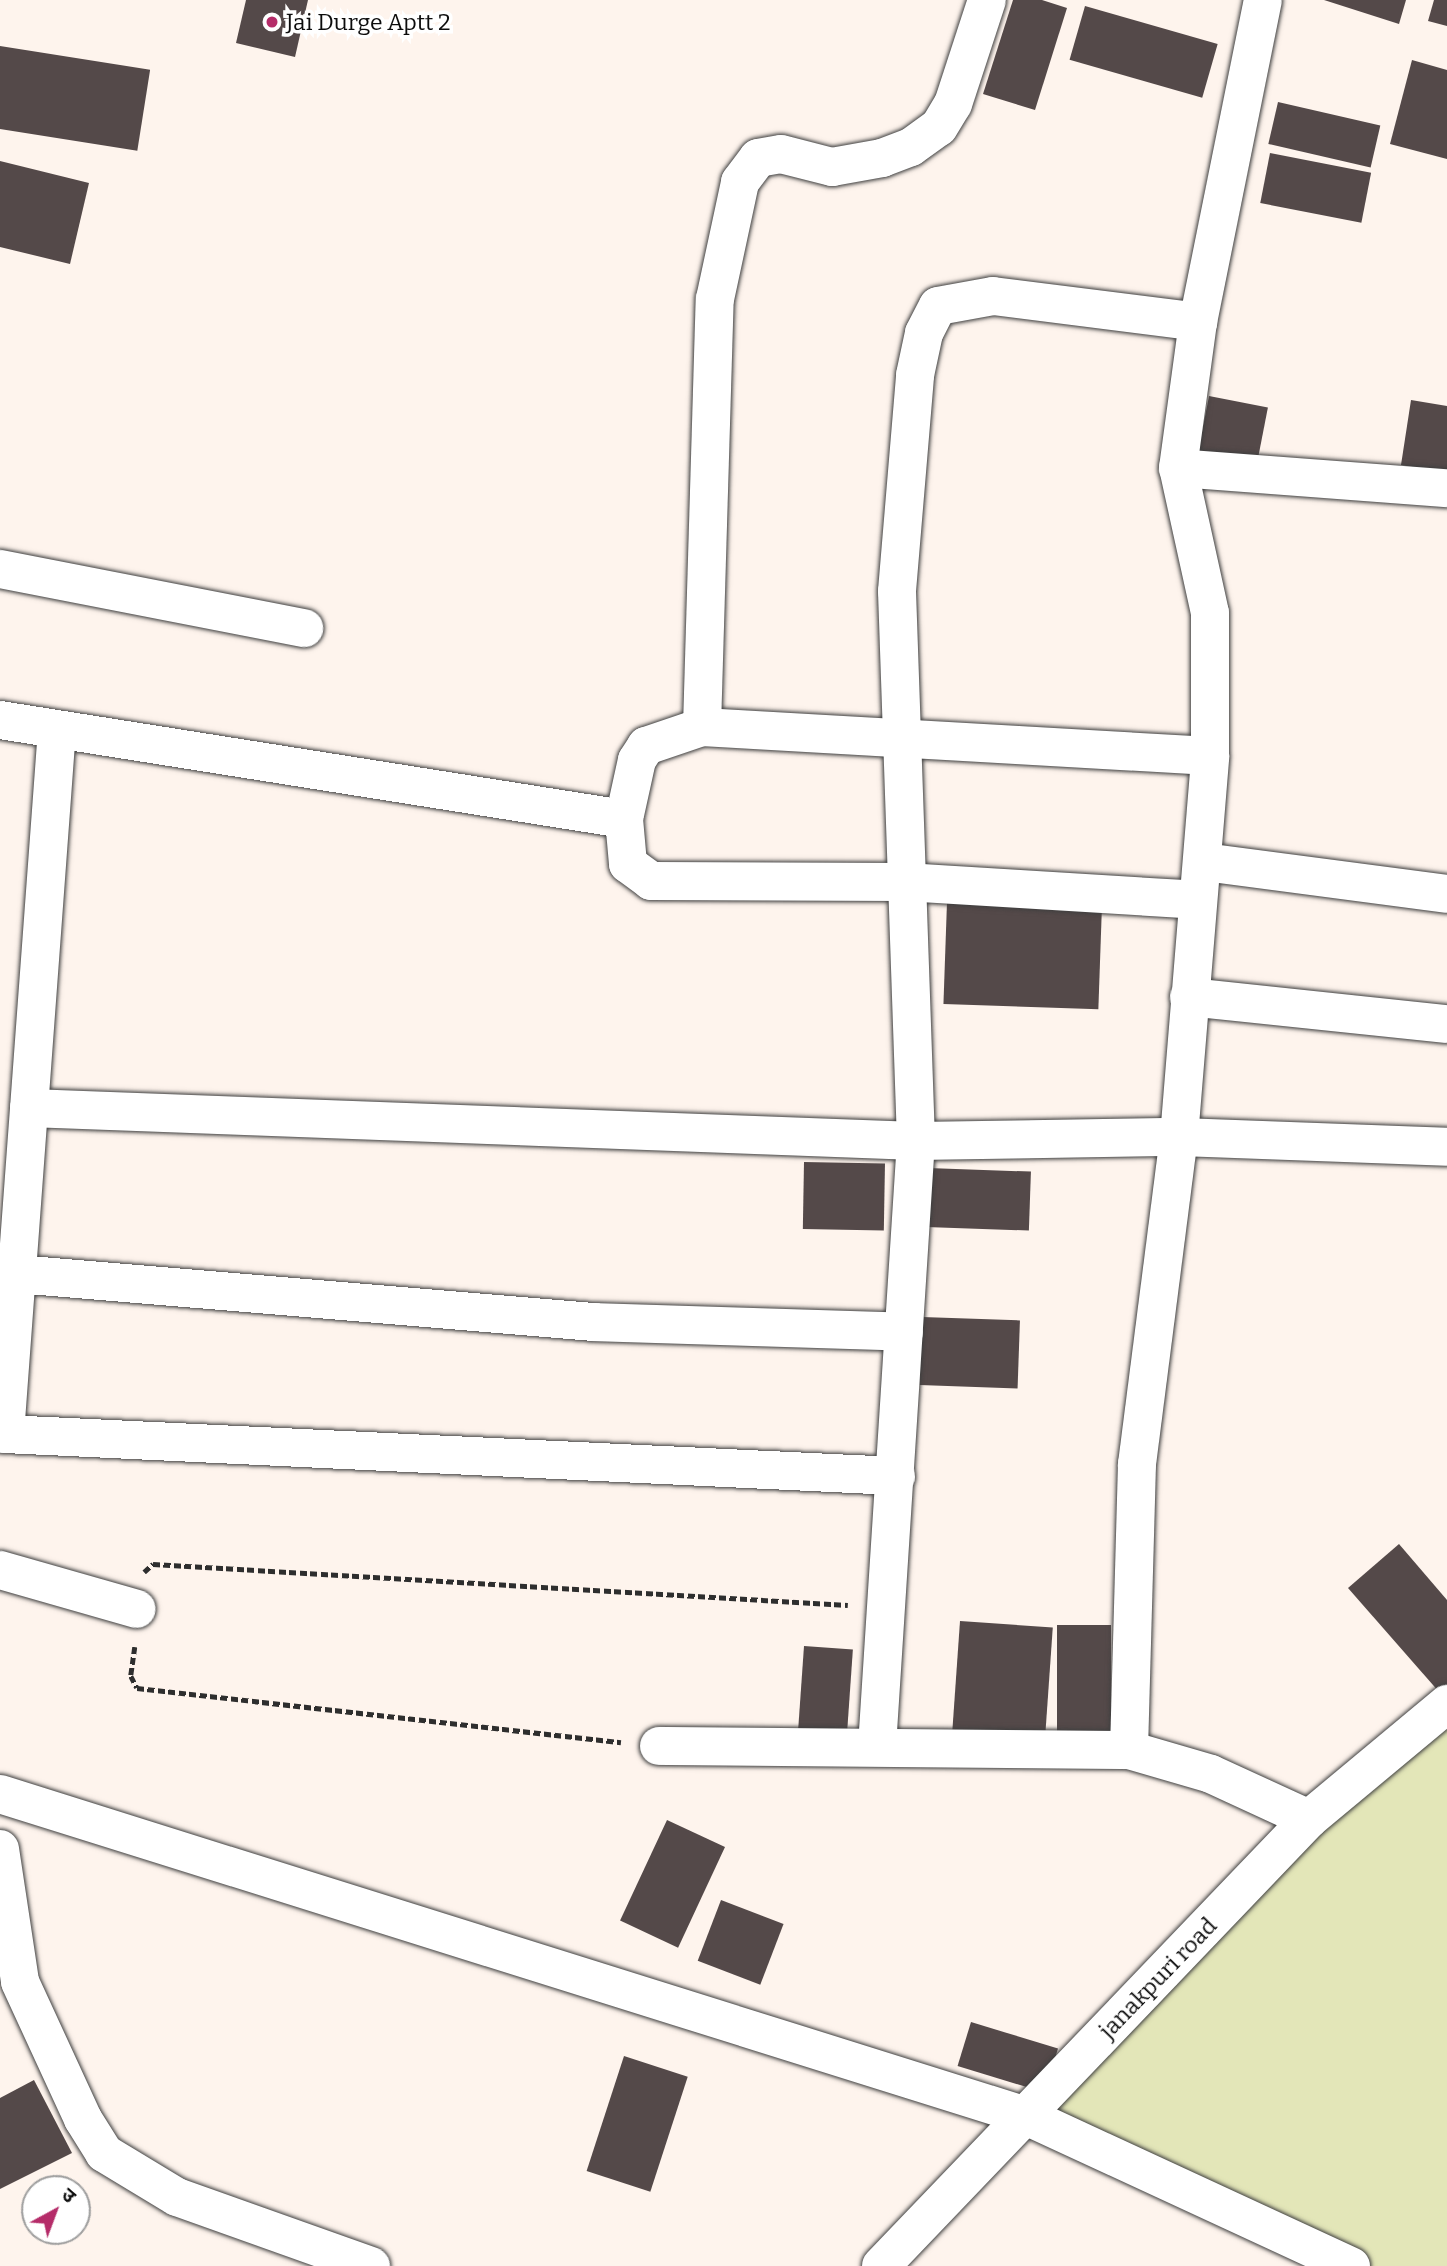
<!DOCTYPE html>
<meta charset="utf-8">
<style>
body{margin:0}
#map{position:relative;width:1447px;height:2266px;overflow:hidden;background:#fef4ed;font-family:Bitter,"Noto Sans Devanagari",serif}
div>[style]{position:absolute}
.green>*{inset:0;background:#e3e6b8}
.building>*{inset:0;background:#544949;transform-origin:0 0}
.path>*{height:4.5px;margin-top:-2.25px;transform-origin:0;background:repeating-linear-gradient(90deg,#2e2e2e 0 7px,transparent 0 10.5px)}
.roads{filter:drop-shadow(0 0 2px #3f3f3f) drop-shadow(0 0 2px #3f3f3f)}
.minor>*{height:38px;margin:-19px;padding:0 19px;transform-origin:19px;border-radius:19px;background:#fff}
.dots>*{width:19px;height:19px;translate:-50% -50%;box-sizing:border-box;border:4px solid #fff;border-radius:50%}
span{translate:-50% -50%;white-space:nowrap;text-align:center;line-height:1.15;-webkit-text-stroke:7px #fff;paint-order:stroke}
.poi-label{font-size:23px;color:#0c0c0c}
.left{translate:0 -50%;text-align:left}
.street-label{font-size:23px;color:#0c0c0c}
.north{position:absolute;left:21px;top:2175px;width:70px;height:70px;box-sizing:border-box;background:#fff;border:2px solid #9e9e9e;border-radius:50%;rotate:41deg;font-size:19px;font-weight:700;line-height:28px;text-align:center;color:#0c0c0c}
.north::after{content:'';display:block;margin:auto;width:24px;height:32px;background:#b52c69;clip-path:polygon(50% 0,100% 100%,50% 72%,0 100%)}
</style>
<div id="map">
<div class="green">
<i style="clip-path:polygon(1447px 1704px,1447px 2266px,1351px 2266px,1027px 2116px)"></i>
</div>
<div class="building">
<i style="clip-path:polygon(246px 0,308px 0,295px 57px,236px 43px)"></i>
<i style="clip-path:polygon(1013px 0,1042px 0,1067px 8px,1035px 110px,983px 94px)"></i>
<i style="clip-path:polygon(1324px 0,1406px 0,1399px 24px)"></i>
<i style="clip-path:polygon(1434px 0,1447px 0,1447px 26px,1428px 21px)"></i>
<i style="left:1085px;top:6px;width:138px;height:56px;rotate:16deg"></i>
<i style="left:0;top:46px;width:152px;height:82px;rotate:9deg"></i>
<i style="clip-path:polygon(1412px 60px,1447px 70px,1447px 159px,1390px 144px)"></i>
<i style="left:1278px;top:102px;width:105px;height:43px;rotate:13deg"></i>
<i style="left:1270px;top:153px;width:103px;height:51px;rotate:11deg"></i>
<i style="clip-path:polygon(0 161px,89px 183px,70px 264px,0 247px)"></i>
<i style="left:1209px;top:396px;width:60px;height:63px;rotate:11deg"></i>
<i style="clip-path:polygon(1411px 400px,1447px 406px,1447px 473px,1401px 465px)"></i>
<i style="left:947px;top:902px;width:155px;height:102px;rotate:2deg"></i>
<i style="left:804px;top:1162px;width:81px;height:67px;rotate:1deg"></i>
<i style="left:928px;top:1168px;width:103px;height:59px;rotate:2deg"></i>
<i style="left:922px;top:1317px;width:98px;height:68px;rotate:2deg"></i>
<i style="clip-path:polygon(1399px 1544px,1447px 1600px,1447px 1701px,1348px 1588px)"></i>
<i style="left:960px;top:1621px;width:93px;height:114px;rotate:4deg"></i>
<i style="left:1057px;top:1625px;width:54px;height:112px"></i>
<i style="left:804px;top:1646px;width:49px;height:88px;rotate:4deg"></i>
<i style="left:667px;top:1820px;width:64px;height:111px;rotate:25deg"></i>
<i style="left:721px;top:1900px;width:67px;height:65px;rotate:21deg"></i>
<i style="left:971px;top:2022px;width:91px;height:46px;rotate:17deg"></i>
<i style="left:624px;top:2056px;width:67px;height:121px;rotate:18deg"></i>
<i style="clip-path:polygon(34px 2080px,72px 2153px,0 2189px,0 2098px)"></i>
</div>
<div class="path">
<i style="left:144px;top:1572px;width:12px;rotate:-42deg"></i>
<i style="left:153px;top:1564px;width:696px;rotate:3.38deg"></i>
<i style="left:135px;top:1647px;width:29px;rotate:98deg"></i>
<i style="left:131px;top:1676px;width:13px;rotate:63deg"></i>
<i style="left:137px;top:1688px;width:487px;rotate:6.4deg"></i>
</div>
<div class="roads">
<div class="minor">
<i style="left:1178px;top:468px;width:270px;rotate:4.3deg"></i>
<i style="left:0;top:569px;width:310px;rotate:11deg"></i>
<i style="left:0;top:720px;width:632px;rotate:9.02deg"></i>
<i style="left:624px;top:819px;width:45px;rotate:84.9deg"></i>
<i style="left:628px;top:864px;width:29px;rotate:36deg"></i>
<i style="left:651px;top:881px;width:254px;rotate:0.2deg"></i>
<i style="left:905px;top:882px;width:292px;rotate:3.5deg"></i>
<i style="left:702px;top:727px;width:428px;rotate:-88.3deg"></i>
<i style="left:715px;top:299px;width:120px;rotate:-77.9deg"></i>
<i style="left:740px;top:182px;width:30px;rotate:-53deg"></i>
<i style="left:758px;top:158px;width:23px;rotate:-10deg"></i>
<i style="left:781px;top:154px;width:53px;rotate:14.3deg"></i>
<i style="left:832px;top:167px;width:51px;rotate:-10.2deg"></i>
<i style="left:882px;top:158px;width:31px;rotate:-21deg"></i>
<i style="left:911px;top:147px;width:34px;rotate:-36deg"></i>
<i style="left:939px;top:127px;width:27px;rotate:-59deg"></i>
<i style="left:953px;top:104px;width:109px;rotate:-71.9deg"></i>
<i style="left:624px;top:819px;width:60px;rotate:-77.6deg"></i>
<i style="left:637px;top:760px;width:17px;rotate:-57deg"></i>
<i style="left:646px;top:746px;width:59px;rotate:-18.7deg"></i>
<i style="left:702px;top:727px;width:509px;rotate:3.27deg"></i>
<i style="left:1204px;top:862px;width:245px;rotate:7.5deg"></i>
<i style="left:1189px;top:997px;width:259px;rotate:6deg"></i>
<i style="left:29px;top:1108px;width:888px;rotate:2.13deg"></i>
<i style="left:916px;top:1141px;width:263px;rotate:-0.9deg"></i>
<i style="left:1179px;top:1137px;width:268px;rotate:2.1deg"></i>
<i style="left:17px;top:1274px;width:579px;rotate:4.76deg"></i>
<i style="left:594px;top:1322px;width:310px;rotate:1.8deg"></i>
<i style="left:0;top:1432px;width:5px;rotate:22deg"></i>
<i style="left:5px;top:1434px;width:706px;rotate:-85.78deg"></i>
<i style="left:5px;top:1434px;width:892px;rotate:2.7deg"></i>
<i style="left:0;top:1570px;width:142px;rotate:15.9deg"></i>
<i style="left:659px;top:1746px;width:470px;rotate:0.5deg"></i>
<i style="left:1129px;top:1750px;width:85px;rotate:16.3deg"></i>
<i style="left:1211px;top:1774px;width:108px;rotate:24.7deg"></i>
<i style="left:877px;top:1747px;width:607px;rotate:-86.32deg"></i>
<i style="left:916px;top:1141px;width:550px;rotate:-91.98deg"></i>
<i style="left:897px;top:591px;width:217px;rotate:-85.2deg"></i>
<i style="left:915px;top:375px;width:43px;rotate:-77.9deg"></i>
<i style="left:924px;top:333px;width:30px;rotate:-63deg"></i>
<i style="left:938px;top:306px;width:56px;rotate:-10.3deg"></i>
<i style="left:993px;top:296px;width:207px;rotate:7.2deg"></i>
<i style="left:1129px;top:1750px;width:286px;rotate:-88.4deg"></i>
<i style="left:1137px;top:1464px;width:330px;rotate:-82.7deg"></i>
<i style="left:1179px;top:1137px;width:382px;rotate:-85.3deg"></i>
<i style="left:1210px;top:756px;width:143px;rotate:-90deg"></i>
<i style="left:1210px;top:613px;width:148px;rotate:-102.4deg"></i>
<i style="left:1178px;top:468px;width:147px;rotate:-82.2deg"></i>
<i style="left:1198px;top:322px;width:328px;rotate:-78.6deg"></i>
<i style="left:0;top:1794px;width:1075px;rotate:17.42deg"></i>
<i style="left:1026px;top:2116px;width:358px;rotate:24.8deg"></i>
<i style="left:0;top:1849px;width:134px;rotate:81.4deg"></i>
<i style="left:20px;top:1982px;width:151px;rotate:65.3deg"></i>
<i style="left:83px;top:2119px;width:40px;rotate:58deg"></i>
<i style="left:104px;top:2153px;width:85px;rotate:31.1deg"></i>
<i style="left:177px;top:2197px;width:206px;rotate:19.6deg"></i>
<i style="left:881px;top:2266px;width:619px;rotate:-46.24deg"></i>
<i style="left:1309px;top:1819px;width:180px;rotate:-39.8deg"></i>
</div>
</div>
<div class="dots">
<i style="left:272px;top:22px;background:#b52c69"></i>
</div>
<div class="poi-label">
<span class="left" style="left:286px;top:22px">Jai Durge Aptt 2</span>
</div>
<div class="street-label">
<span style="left:1158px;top:1978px;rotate:-46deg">janakpuri road</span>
</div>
<div class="north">उ</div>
</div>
